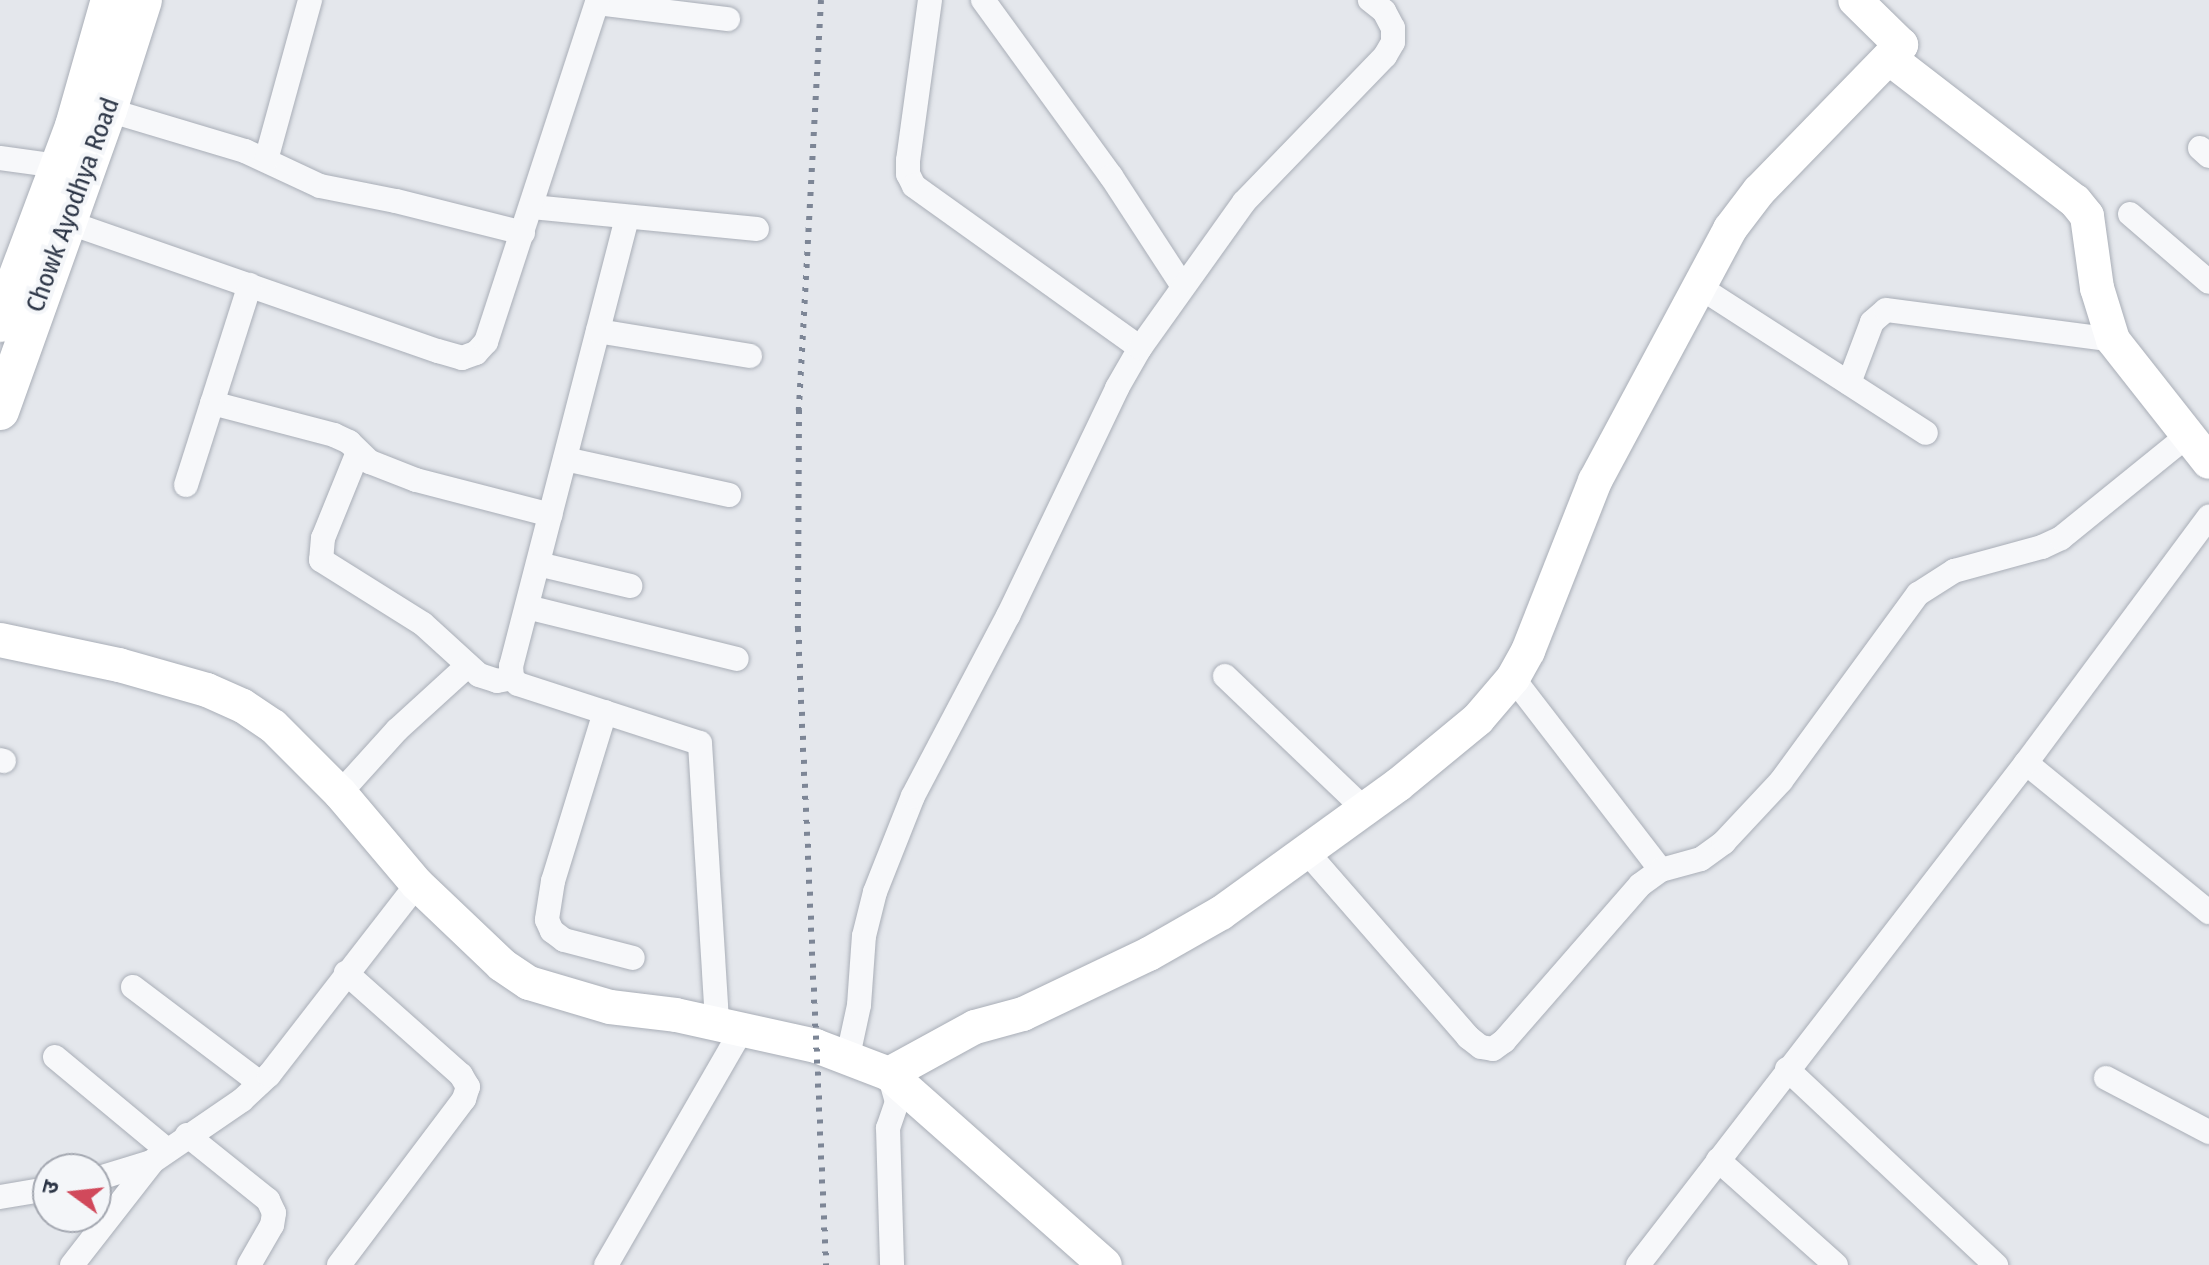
<!DOCTYPE html>
<meta charset="utf-8">
<style>
body{margin:0}
#map{position:relative;width:2209px;height:1265px;overflow:hidden;background:#e4e7ec;font-family:"Fira Sans Condensed","Noto Sans Devanagari",sans-serif}
div>[style]{position:absolute}
.roads{filter:drop-shadow(0 0 2px #a9aeb7) drop-shadow(0 0 2px #a9aeb7)}
.street>*{height:24px;margin:-12px;padding:0 12px;transform-origin:12px;border-radius:12px;background:#f7f8fa}
.secondary>*{height:34px;margin:-17px;padding:0 17px;transform-origin:17px;border-radius:17px;background:#fff}
.primary>*{height:38px;margin:-19px;padding:0 19px;transform-origin:19px;border-radius:19px;background:#fff}
.rail>*{height:6px;margin-top:-3px;transform-origin:0;background:repeating-linear-gradient(90deg,#7d8696 0 4px,transparent 0 12px)}
span{translate:-50% -50%;white-space:nowrap;text-align:center;line-height:1.15;-webkit-text-stroke:8px #f4f6f9;paint-order:stroke}
.street-label{font-size:26px;color:#2b3445}
.north{position:absolute;left:32px;top:1153px;width:80px;height:80px;box-sizing:border-box;background:#f4f6f9;border:2px solid #a4a8b1;border-radius:50%;rotate:285deg;font-size:22px;font-weight:700;line-height:32px;text-align:center;color:#2b3445}
.north::after{content:'';display:block;margin:auto;width:28px;height:36px;background:#d1495b;clip-path:polygon(50% 0,100% 100%,50% 72%,0 100%)}
</style>
<div id="map">
<div class="roads">
<div class="street">
<i style="left:930px;top:0;width:162px;rotate:97.8deg"></i>
<i style="left:908px;top:160px;width:14px;rotate:90deg"></i>
<i style="left:908px;top:174px;width:13px;rotate:63deg"></i>
<i style="left:914px;top:186px;width:278px;rotate:35.6deg"></i>
<i style="left:983px;top:0;width:218px;rotate:54deg"></i>
<i style="left:1111px;top:176px;width:130px;rotate:56.9deg"></i>
<i style="left:597px;top:3px;width:132px;rotate:7deg"></i>
<i style="left:108px;top:110px;width:143px;rotate:16.7deg"></i>
<i style="left:245px;top:151px;width:83px;rotate:25deg"></i>
<i style="left:320px;top:186px;width:77px;rotate:11.2deg"></i>
<i style="left:396px;top:201px;width:131px;rotate:14.1deg"></i>
<i style="left:2200px;top:148px;width:12px;rotate:42deg"></i>
<i style="left:0;top:158px;width:74px;rotate:7.8deg"></i>
<i style="left:266px;top:160px;width:166px;rotate:-74.6deg"></i>
<i style="left:532px;top:207px;width:226px;rotate:5.6deg"></i>
<i style="left:2130px;top:214px;width:104px;rotate:40.7deg"></i>
<i style="left:627px;top:218px;width:463px;rotate:104.5deg"></i>
<i style="left:511px;top:666px;width:12px;rotate:85deg"></i>
<i style="left:512px;top:678px;width:8px;rotate:45deg"></i>
<i style="left:518px;top:684px;width:191px;rotate:18deg"></i>
<i style="left:700px;top:743px;width:281px;rotate:86.5deg"></i>
<i style="left:67px;top:222px;width:393px;rotate:19.2deg"></i>
<i style="left:438px;top:351px;width:25px;rotate:16deg"></i>
<i style="left:462px;top:358px;width:15px;rotate:-20deg"></i>
<i style="left:476px;top:353px;width:15px;rotate:-48deg"></i>
<i style="left:486px;top:342px;width:360px;rotate:-71.9deg"></i>
<i style="left:1698px;top:286px;width:271px;rotate:32.8deg"></i>
<i style="left:598px;top:331px;width:154px;rotate:9.3deg"></i>
<i style="left:1849px;top:383px;width:65px;rotate:-69.3deg"></i>
<i style="left:1872px;top:322px;width:18px;rotate:-41deg"></i>
<i style="left:1886px;top:310px;width:229px;rotate:7.5deg"></i>
<i style="left:212px;top:403px;width:126px;rotate:14.7deg"></i>
<i style="left:334px;top:435px;width:17px;rotate:25deg"></i>
<i style="left:349px;top:442px;width:29px;rotate:44deg"></i>
<i style="left:370px;top:462px;width:49px;rotate:21.4deg"></i>
<i style="left:416px;top:480px;width:139px;rotate:14.5deg"></i>
<i style="left:358px;top:452px;width:93px;rotate:112.1deg"></i>
<i style="left:323px;top:538px;width:22px;rotate:95deg"></i>
<i style="left:321px;top:560px;width:120px;rotate:32.1deg"></i>
<i style="left:423px;top:624px;width:76px;rotate:42.3deg"></i>
<i style="left:479px;top:675px;width:19px;rotate:18deg"></i>
<i style="left:497px;top:681px;width:15px;rotate:-11deg"></i>
<i style="left:565px;top:459px;width:168px;rotate:12.4deg"></i>
<i style="left:186px;top:485px;width:210px;rotate:-72.3deg"></i>
<i style="left:538px;top:564px;width:95px;rotate:13.4deg"></i>
<i style="left:527px;top:607px;width:216px;rotate:13.9deg"></i>
<i style="left:1225px;top:676px;width:192px;rotate:43.7deg"></i>
<i style="left:1513px;top:678px;width:242px;rotate:52.4deg"></i>
<i style="left:605px;top:712px;width:177px;rotate:107.1deg"></i>
<i style="left:553px;top:881px;width:39px;rotate:99deg"></i>
<i style="left:547px;top:920px;width:12px;rotate:66deg"></i>
<i style="left:552px;top:931px;width:15px;rotate:37deg"></i>
<i style="left:564px;top:940px;width:71px;rotate:14.6deg"></i>
<i style="left:0;top:760px;width:4px;rotate:14deg"></i>
<i style="left:2026px;top:763px;width:236px;rotate:39.2deg"></i>
<i style="left:340px;top:793px;width:85px;rotate:-47.9deg"></i>
<i style="left:397px;top:730px;width:93px;rotate:-42.4deg"></i>
<i style="left:1306px;top:851px;width:247px;rotate:48.9deg"></i>
<i style="left:1468px;top:1037px;width:16px;rotate:38deg"></i>
<i style="left:1481px;top:1047px;width:12px;rotate:9deg"></i>
<i style="left:1493px;top:1049px;width:14px;rotate:-36deg"></i>
<i style="left:1504px;top:1041px;width:207px;rotate:-48.9deg"></i>
<i style="left:1640px;top:885px;width:26px;rotate:-36deg"></i>
<i style="left:1661px;top:870px;width:41px;rotate:-15.4deg"></i>
<i style="left:1701px;top:859px;width:29px;rotate:-36deg"></i>
<i style="left:1724px;top:842px;width:83px;rotate:-46.9deg"></i>
<i style="left:1781px;top:781px;width:232px;rotate:-53.8deg"></i>
<i style="left:1918px;top:594px;width:43px;rotate:-32.6deg"></i>
<i style="left:1954px;top:571px;width:91px;rotate:-15.3deg"></i>
<i style="left:2042px;top:547px;width:21px;rotate:-25deg"></i>
<i style="left:2061px;top:538px;width:162px;rotate:-39deg"></i>
<i style="left:133px;top:987px;width:159px;rotate:37.1deg"></i>
<i style="left:848px;top:1056px;width:52px;rotate:-77.8deg"></i>
<i style="left:859px;top:1005px;width:69px;rotate:-85.9deg"></i>
<i style="left:864px;top:936px;width:45px;rotate:-76deg"></i>
<i style="left:875px;top:892px;width:103px;rotate:-68.4deg"></i>
<i style="left:913px;top:796px;width:204px;rotate:-62.2deg"></i>
<i style="left:1008px;top:616px;width:253px;rotate:-64.4deg"></i>
<i style="left:1117px;top:388px;width:46px;rotate:-60.1deg"></i>
<i style="left:1140px;top:348px;width:179px;rotate:-54.5deg"></i>
<i style="left:1244px;top:202px;width:203px;rotate:-46deg"></i>
<i style="left:1385px;top:56px;width:16px;rotate:-60deg"></i>
<i style="left:1393px;top:42px;width:14px;rotate:-90deg"></i>
<i style="left:1393px;top:28px;width:19px;rotate:-118deg"></i>
<i style="left:1384px;top:11px;width:18px;rotate:-142deg"></i>
<i style="left:55px;top:1057px;width:146px;rotate:39.7deg"></i>
<i style="left:1787px;top:1069px;width:287px;rotate:43.2deg"></i>
<i style="left:889px;top:1074px;width:29px;rotate:74deg"></i>
<i style="left:897px;top:1102px;width:28px;rotate:109deg"></i>
<i style="left:888px;top:1128px;width:137px;rotate:88.3deg"></i>
<i style="left:2106px;top:1078px;width:116px;rotate:27.7deg"></i>
<i style="left:187px;top:1135px;width:104px;rotate:38.7deg"></i>
<i style="left:268px;top:1200px;width:14px;rotate:65deg"></i>
<i style="left:274px;top:1213px;width:12px;rotate:99deg"></i>
<i style="left:272px;top:1225px;width:46px;rotate:119.9deg"></i>
<i style="left:1718px;top:1160px;width:158px;rotate:41.7deg"></i>
<i style="left:96px;top:1179px;width:58px;rotate:-17.2deg"></i>
<i style="left:0;top:1197px;width:49px;rotate:-9.5deg"></i>
<i style="left:72px;top:1265px;width:132px;rotate:-52.1deg"></i>
<i style="left:153px;top:1161px;width:108px;rotate:-34.4deg"></i>
<i style="left:242px;top:1100px;width:37px;rotate:-43deg"></i>
<i style="left:269px;top:1075px;width:242px;rotate:-52.2deg"></i>
<i style="left:339px;top:1265px;width:208px;rotate:-53deg"></i>
<i style="left:464px;top:1099px;width:13px;rotate:-72deg"></i>
<i style="left:468px;top:1087px;width:14px;rotate:-120deg"></i>
<i style="left:461px;top:1075px;width:154px;rotate:-138.4deg"></i>
<i style="left:606px;top:1265px;width:272px;rotate:-60deg"></i>
<i style="left:1638px;top:1265px;width:634px;rotate:-52.3deg"></i>
<i style="left:2026px;top:763px;width:307px;rotate:-53.4deg"></i>
</div>
<div class="secondary">
<i style="left:1889px;top:58px;width:235px;rotate:37.6deg"></i>
<i style="left:2075px;top:201px;width:19px;rotate:51deg"></i>
<i style="left:2087px;top:216px;width:73px;rotate:82.1deg"></i>
<i style="left:2097px;top:288px;width:54px;rotate:72.9deg"></i>
<i style="left:2113px;top:340px;width:155px;rotate:51.8deg"></i>
<i style="left:0;top:640px;width:122px;rotate:11.9deg"></i>
<i style="left:119px;top:665px;width:91px;rotate:15.9deg"></i>
<i style="left:207px;top:690px;width:39px;rotate:24deg"></i>
<i style="left:243px;top:706px;width:36px;rotate:34deg"></i>
<i style="left:273px;top:726px;width:95px;rotate:45deg"></i>
<i style="left:340px;top:793px;width:119px;rotate:49.8deg"></i>
<i style="left:417px;top:884px;width:117px;rotate:43.6deg"></i>
<i style="left:502px;top:965px;width:32px;rotate:34deg"></i>
<i style="left:529px;top:983px;width:84px;rotate:16.5deg"></i>
<i style="left:610px;top:1007px;width:66px;rotate:6.9deg"></i>
<i style="left:676px;top:1015px;width:143px;rotate:12.5deg"></i>
<i style="left:816px;top:1046px;width:78px;rotate:21deg"></i>
<i style="left:889px;top:1074px;width:288px;rotate:41.5deg"></i>
<i style="left:889px;top:1074px;width:98px;rotate:-28.7deg"></i>
<i style="left:975px;top:1027px;width:50px;rotate:-15.2deg"></i>
<i style="left:1023px;top:1014px;width:140px;rotate:-25.5deg"></i>
<i style="left:1149px;top:954px;width:83px;rotate:-29.7deg"></i>
<i style="left:1221px;top:913px;width:218px;rotate:-35.9deg"></i>
<i style="left:1398px;top:785px;width:104px;rotate:-39.5deg"></i>
<i style="left:1478px;top:719px;width:54px;rotate:-49.5deg"></i>
<i style="left:1513px;top:678px;width:31px;rotate:-61deg"></i>
<i style="left:1528px;top:651px;width:183px;rotate:-68.5deg"></i>
<i style="left:1595px;top:481px;width:286px;rotate:-61.8deg"></i>
<i style="left:1730px;top:229px;width:48px;rotate:-52.7deg"></i>
<i style="left:1759px;top:191px;width:204px;rotate:-45.8deg"></i>
<i style="left:1901px;top:45px;width:64px;rotate:-135.6deg"></i>
</div>
<div class="primary">
<i style="left:0;top:323px;width:210px;rotate:-69.4deg"></i>
<i style="left:74px;top:126px;width:131px;rotate:-74.1deg"></i>
<i style="left:0;top:411px;width:320px;rotate:-70.3deg"></i>
<i style="left:108px;top:110px;width:115px;rotate:-72.3deg"></i>
</div>
</div>
<div class="rail">
<i style="left:821px;top:0;width:411px;rotate:93.1deg"></i>
<i style="left:799px;top:410px;width:218px;rotate:90.3deg"></i>
<i style="left:798px;top:628px;width:638px;rotate:87.48deg"></i>
</div>
<div class="street-label">
<span style="left:73px;top:205px;rotate:-70deg">Chowk Ayodhya Road</span>
</div>
<div class="north">उ</div>
</div>
